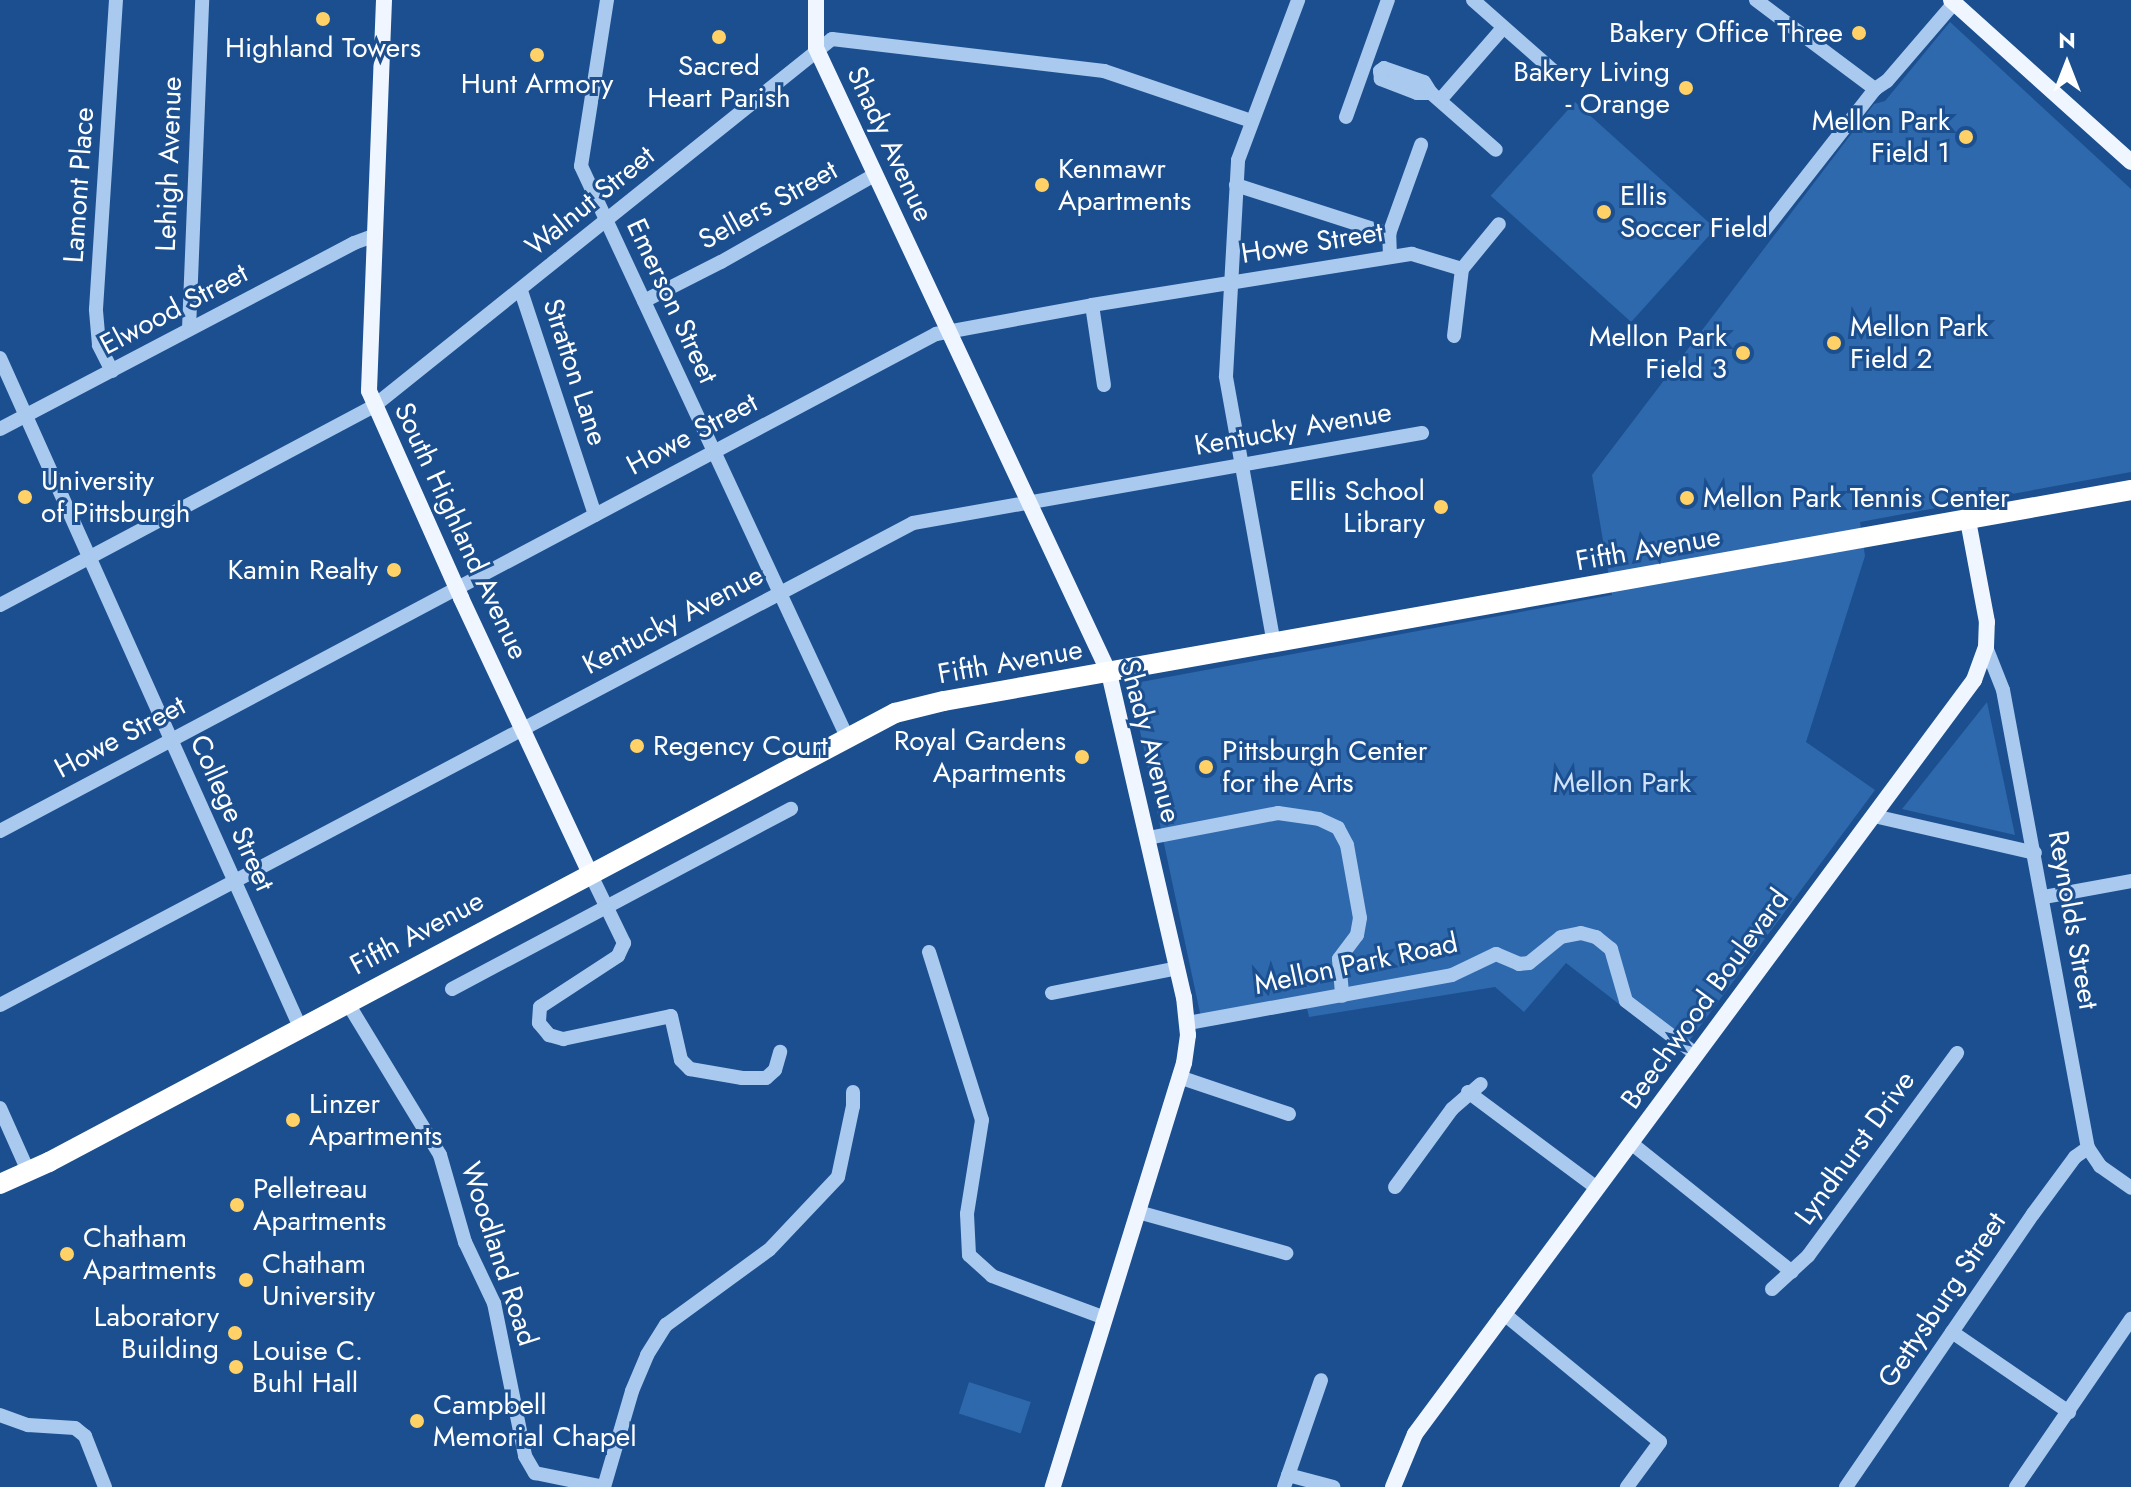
<!DOCTYPE html>
<style>
body{margin:0}
#map{position:relative;width:2131px;height:1487px;overflow:hidden;background:#1b4f8f;font-family:Jost,sans-serif}
div>[style]{position:absolute}
.green>*{inset:0;background:#2e69ad;transform-origin:0 0}
.minor>*{height:14px;margin:-7px;padding:0 7px;transform-origin:7px;border-radius:7px;background:#a9c9ee}
.major>*{height:16px;margin:-8px;padding:0 8px;transform-origin:8px;border-radius:8px;background:#f0f6ff}
.highway>*{height:20px;margin:-10px;padding:0 10px;transform-origin:10px;border-radius:10px;background:#fff}
.dots>*{width:22px;height:22px;translate:-50% -50%;box-sizing:border-box;border:4px solid #1b4f8f;border-radius:50%}
span{translate:-50% -50%;white-space:nowrap;text-align:center;line-height:1.15;-webkit-text-stroke:6px #1b4f8f;paint-order:stroke}
.poi-label{font-size:28px;color:#fff}
.right{translate:-100% -50%;text-align:right}
.left{translate:0 -50%;text-align:left}
.street-label{font-size:28px;color:#fff}
.park-label{font-size:28px;color:#cfe3fa}
.north{position:absolute;left:2027px;top:24px;width:80px;height:80px;-webkit-text-stroke:6px #1b4f8f;paint-order:stroke;rotate:0deg;font-size:22px;font-weight:700;line-height:32px;text-align:center;color:#fff}
.north::after{content:'';display:block;margin:auto;width:28px;height:36px;background:#fff;clip-path:polygon(50% 0,100% 100%,50% 72%,0 100%)}
</style>
<div id="map">
<div class="green">
<i style="clip-path:polygon(1950px 22px,2131px 189px,2131px 472px,1860px 522px,1865px 556px,1806px 742px,1875px 790px,1681px 1052px,1566px 963px,1524px 1012px,1495px 987px,1309px 1017px,1307px 1008px,1203px 1027px,1130px 684px,1612px 595px,1592px 475px,1874px 104px,1885px 101px)"></i>
<i style="left:1575px;top:102px;width:189px;height:126px;rotate:42deg"></i>
<i style="clip-path:polygon(1987px 702px,2015px 835px,1902px 809px)"></i>
<i style="left:969px;top:1382px;width:65px;height:33px;rotate:18deg"></i>
</div>
<div class="minor">
<i style="left:607px;top:0;width:168px;rotate:98.9deg"></i>
<i style="left:581px;top:166px;width:632px;rotate:65.02deg"></i>
<i style="left:1473px;top:0;width:113px;rotate:41.4deg"></i>
<i style="left:1756px;top:0;width:149px;rotate:36.8deg"></i>
<i style="left:1431px;top:93px;width:14px;rotate:180deg"></i>
<i style="left:1417px;top:93px;width:39px;rotate:-159deg"></i>
<i style="left:1381px;top:79px;width:8px;rotate:-97deg"></i>
<i style="left:1380px;top:71px;width:5px;rotate:-37deg"></i>
<i style="left:1384px;top:68px;width:42px;rotate:19.3deg"></i>
<i style="left:1424px;top:82px;width:13px;rotate:58deg"></i>
<i style="left:1431px;top:93px;width:86px;rotate:41.2deg"></i>
<i style="left:1441px;top:99px;width:94px;rotate:-48.9deg"></i>
<i style="left:1346px;top:117px;width:124px;rotate:-70.3deg"></i>
<i style="left:1236px;top:185px;width:161px;rotate:17.8deg"></i>
<i style="left:1763px;top:232px;width:182px;rotate:-51.9deg"></i>
<i style="left:1875px;top:89px;width:14px;rotate:-34deg"></i>
<i style="left:1887px;top:81px;width:103px;rotate:-49.3deg"></i>
<i style="left:1390px;top:257px;width:23px;rotate:-92deg"></i>
<i style="left:1389px;top:234px;width:95px;rotate:-70.2deg"></i>
<i style="left:521px;top:291px;width:236px;rotate:71.7deg"></i>
<i style="left:644px;top:301px;width:86px;rotate:-26.9deg"></i>
<i style="left:721px;top:262px;width:176px;rotate:-29.6deg"></i>
<i style="left:1092px;top:305px;width:81px;rotate:81.5deg"></i>
<i style="left:189px;top:329px;width:329px;rotate:-87.7deg"></i>
<i style="left:1454px;top:336px;width:67px;rotate:-83.2deg"></i>
<i style="left:1462px;top:269px;width:58px;rotate:-50.6deg"></i>
<i style="left:0;top:358px;width:733px;rotate:65.85deg"></i>
<i style="left:112px;top:371px;width:29px;rotate:-117deg"></i>
<i style="left:99px;top:345px;width:36px;rotate:-95deg"></i>
<i style="left:96px;top:309px;width:310px;rotate:-86.3deg"></i>
<i style="left:0;top:429px;width:400px;rotate:-27.7deg"></i>
<i style="left:354px;top:243px;width:20px;rotate:-20deg"></i>
<i style="left:0;top:605px;width:424px;rotate:-28deg"></i>
<i style="left:374px;top:406px;width:587px;rotate:-38.71deg"></i>
<i style="left:832px;top:39px;width:274px;rotate:6.7deg"></i>
<i style="left:1104px;top:71px;width:156px;rotate:18.7deg"></i>
<i style="left:1274px;top:644px;width:272px;rotate:-100.2deg"></i>
<i style="left:1226px;top:376px;width:216px;rotate:-86.8deg"></i>
<i style="left:1238px;top:160px;width:171px;rotate:-69.4deg"></i>
<i style="left:1986px;top:647px;width:46px;rotate:68.4deg"></i>
<i style="left:2003px;top:690px;width:466px;rotate:79.5deg"></i>
<i style="left:2088px;top:1148px;width:22px;rotate:56deg"></i>
<i style="left:2100px;top:1166px;width:38px;rotate:35deg"></i>
<i style="left:1874px;top:816px;width:165px;rotate:12.9deg"></i>
<i style="left:0;top:831px;width:1060px;rotate:-27.97deg"></i>
<i style="left:936px;top:334px;width:159px;rotate:-10.5deg"></i>
<i style="left:1092px;top:305px;width:324px;rotate:-9.1deg"></i>
<i style="left:1412px;top:254px;width:52px;rotate:16.7deg"></i>
<i style="left:1148px;top:838px;width:132px;rotate:-10.9deg"></i>
<i style="left:1278px;top:813px;width:41px;rotate:8.3deg"></i>
<i style="left:1319px;top:819px;width:21px;rotate:25deg"></i>
<i style="left:1338px;top:828px;width:19px;rotate:62deg"></i>
<i style="left:1347px;top:845px;width:74px;rotate:79.9deg"></i>
<i style="left:1360px;top:918px;width:17px;rotate:100deg"></i>
<i style="left:1357px;top:935px;width:30px;rotate:127deg"></i>
<i style="left:1339px;top:959px;width:37px;rotate:85deg"></i>
<i style="left:590px;top:873px;width:78px;rotate:64.1deg"></i>
<i style="left:624px;top:943px;width:14px;rotate:115deg"></i>
<i style="left:618px;top:956px;width:93px;rotate:146.8deg"></i>
<i style="left:540px;top:1007px;width:16px;rotate:94deg"></i>
<i style="left:539px;top:1023px;width:16px;rotate:50deg"></i>
<i style="left:549px;top:1035px;width:15px;rotate:16deg"></i>
<i style="left:563px;top:1039px;width:110px;rotate:-12deg"></i>
<i style="left:671px;top:1016px;width:45px;rotate:77.2deg"></i>
<i style="left:681px;top:1060px;width:13px;rotate:45deg"></i>
<i style="left:690px;top:1069px;width:53px;rotate:9.8deg"></i>
<i style="left:742px;top:1078px;width:24px"></i>
<i style="left:766px;top:1078px;width:12px;rotate:-42deg"></i>
<i style="left:775px;top:1070px;width:19px;rotate:-74deg"></i>
<i style="left:2044px;top:897px;width:88px;rotate:-10.4deg"></i>
<i style="left:929px;top:952px;width:176px;rotate:72.5deg"></i>
<i style="left:982px;top:1120px;width:95px;rotate:99.1deg"></i>
<i style="left:967px;top:1214px;width:41px;rotate:87.2deg"></i>
<i style="left:969px;top:1255px;width:31px;rotate:42deg"></i>
<i style="left:992px;top:1276px;width:121px;rotate:20.4deg"></i>
<i style="left:452px;top:989px;width:384px;rotate:-28deg"></i>
<i style="left:1052px;top:993px;width:128px;rotate:-11.2deg"></i>
<i style="left:347px;top:1002px;width:179px;rotate:58.7deg"></i>
<i style="left:440px;top:1155px;width:91px;rotate:74deg"></i>
<i style="left:465px;top:1242px;width:68px;rotate:64.6deg"></i>
<i style="left:494px;top:1303px;width:156px;rotate:78.5deg"></i>
<i style="left:525px;top:1456px;width:20px;rotate:60deg"></i>
<i style="left:535px;top:1473px;width:70px;rotate:11.5deg"></i>
<i style="left:0;top:1005px;width:1032px;rotate:-27.83deg"></i>
<i style="left:913px;top:523px;width:517px;rotate:-10.03deg"></i>
<i style="left:1188px;top:1023px;width:268px;rotate:-10.3deg"></i>
<i style="left:1452px;top:975px;width:49px;rotate:-25.5deg"></i>
<i style="left:1496px;top:954px;width:25px;rotate:23deg"></i>
<i style="left:1519px;top:964px;width:10px;rotate:-6deg"></i>
<i style="left:1529px;top:963px;width:41px;rotate:-39.1deg"></i>
<i style="left:1561px;top:937px;width:20px;rotate:-11deg"></i>
<i style="left:1581px;top:933px;width:16px;rotate:15deg"></i>
<i style="left:1596px;top:937px;width:19px;rotate:39deg"></i>
<i style="left:1611px;top:949px;width:54px;rotate:73.9deg"></i>
<i style="left:1626px;top:1001px;width:89px;rotate:37.3deg"></i>
<i style="left:1179px;top:1077px;width:116px;rotate:18.6deg"></i>
<i style="left:1468px;top:1092px;width:161px;rotate:36.7deg"></i>
<i style="left:0;top:1108px;width:71px;rotate:66deg"></i>
<i style="left:1631px;top:1143px;width:206px;rotate:38.7deg"></i>
<i style="left:1395px;top:1187px;width:97px;rotate:-53.8deg"></i>
<i style="left:1452px;top:1109px;width:38px;rotate:-41deg"></i>
<i style="left:1138px;top:1212px;width:154px;rotate:15.5deg"></i>
<i style="left:1772px;top:1289px;width:49px;rotate:-42.5deg"></i>
<i style="left:1808px;top:1256px;width:252px;rotate:-53.7deg"></i>
<i style="left:1503px;top:1313px;width:203px;rotate:39.4deg"></i>
<i style="left:1660px;top:1442px;width:56px;rotate:126.3deg"></i>
<i style="left:1952px;top:1332px;width:142px;rotate:34.4deg"></i>
<i style="left:0;top:1415px;width:30px;rotate:20deg"></i>
<i style="left:28px;top:1425px;width:47px;rotate:3.7deg"></i>
<i style="left:75px;top:1428px;width:13px;rotate:39deg"></i>
<i style="left:85px;top:1436px;width:55px;rotate:68.6deg"></i>
<i style="left:1288px;top:1475px;width:47px;rotate:14.9deg"></i>
<i style="left:604px;top:1487px;width:100px;rotate:-73.7deg"></i>
<i style="left:632px;top:1391px;width:39px;rotate:-67deg"></i>
<i style="left:647px;top:1355px;width:36px;rotate:-58deg"></i>
<i style="left:666px;top:1325px;width:127px;rotate:-36.1deg"></i>
<i style="left:769px;top:1250px;width:100px;rotate:-46.6deg"></i>
<i style="left:838px;top:1177px;width:73px;rotate:-78.1deg"></i>
<i style="left:853px;top:1106px;width:14px;rotate:-90deg"></i>
<i style="left:1284px;top:1487px;width:113px;rotate:-70.9deg"></i>
<i style="left:1846px;top:1487px;width:331px;rotate:-55.6deg"></i>
<i style="left:2033px;top:1214px;width:71px;rotate:-53.6deg"></i>
<i style="left:2075px;top:1157px;width:16px;rotate:-35deg"></i>
<i style="left:2016px;top:1487px;width:204px;rotate:-55.6deg"></i>
</div>
<div class="major">
<i style="left:384px;top:0;width:391px;rotate:92.2deg"></i>
<i style="left:369px;top:391px;width:227px;rotate:66deg"></i>
<i style="left:461px;top:598px;width:304px;rotate:64.9deg"></i>
<i style="left:816px;top:0;width:48px;rotate:90deg"></i>
<i style="left:816px;top:48px;width:690px;rotate:64.88deg"></i>
<i style="left:1109px;top:673px;width:333px;rotate:77deg"></i>
<i style="left:1184px;top:997px;width:38px;rotate:84deg"></i>
<i style="left:1188px;top:1035px;width:28px;rotate:98deg"></i>
<i style="left:1184px;top:1063px;width:444px;rotate:107.2deg"></i>
<i style="left:1951px;top:0;width:242px;rotate:42deg"></i>
<i style="left:1393px;top:1487px;width:57px;rotate:-67.5deg"></i>
<i style="left:1415px;top:1434px;width:939px;rotate:-53.45deg"></i>
<i style="left:1974px;top:680px;width:35px;rotate:-70deg"></i>
<i style="left:1986px;top:647px;width:25px;rotate:-88deg"></i>
<i style="left:1987px;top:622px;width:104px;rotate:-100.6deg"></i>
</div>
<div class="highway">
<i style="left:0;top:1184px;width:54px;rotate:-24.2deg"></i>
<i style="left:49px;top:1162px;width:958px;rotate:-27.96deg"></i>
<i style="left:895px;top:713px;width:50px;rotate:-13.8deg"></i>
<i style="left:944px;top:701px;width:1206px;rotate:-10.08deg"></i>
</div>
<div class="dots">
<i style="left:323px;top:19px;background:#ffd166"></i>
<i style="left:1859px;top:33px;background:#ffd166"></i>
<i style="left:719px;top:37px;background:#ffd166"></i>
<i style="left:537px;top:55px;background:#ffd166"></i>
<i style="left:1686px;top:88px;background:#ffd166"></i>
<i style="left:1966px;top:137px;background:#ffd166"></i>
<i style="left:1042px;top:185px;background:#ffd166"></i>
<i style="left:1604px;top:212px;background:#ffd166"></i>
<i style="left:1834px;top:343px;background:#ffd166"></i>
<i style="left:1743px;top:353px;background:#ffd166"></i>
<i style="left:25px;top:497px;background:#ffd166"></i>
<i style="left:1687px;top:498px;background:#ffd166"></i>
<i style="left:1441px;top:507px;background:#ffd166"></i>
<i style="left:394px;top:570px;background:#ffd166"></i>
<i style="left:637px;top:746px;background:#ffd166"></i>
<i style="left:1082px;top:757px;background:#ffd166"></i>
<i style="left:1206px;top:767px;background:#ffd166"></i>
<i style="left:293px;top:1120px;background:#ffd166"></i>
<i style="left:237px;top:1205px;background:#ffd166"></i>
<i style="left:67px;top:1254px;background:#ffd166"></i>
<i style="left:246px;top:1280px;background:#ffd166"></i>
<i style="left:235px;top:1333px;background:#ffd166"></i>
<i style="left:236px;top:1367px;background:#ffd166"></i>
<i style="left:417px;top:1421px;background:#ffd166"></i>
</div>
<div class="poi-label">
<span class="right" style="left:1843px;top:33px">Bakery Office Three</span>
<span style="left:323px;top:48px">Highland Towers</span>
<span style="left:719px;top:82px">Sacred<br>Heart Parish</span>
<span class="right" style="left:1670px;top:88px">Bakery Living<br>- Orange</span>
<span style="left:537px;top:84px">Hunt Armory</span>
<span class="right" style="left:1950px;top:137px">Mellon Park<br>Field 1</span>
<span class="left" style="left:1058px;top:185px">Kenmawr<br>Apartments</span>
<span class="left" style="left:1620px;top:212px">Ellis<br>Soccer Field</span>
<span class="left" style="left:1850px;top:343px">Mellon Park<br>Field 2</span>
<span class="right" style="left:1727px;top:353px">Mellon Park<br>Field 3</span>
<span class="left" style="left:41px;top:497px">University<br>of Pittsburgh</span>
<span class="right" style="left:1425px;top:507px">Ellis School<br>Library</span>
<span class="left" style="left:1703px;top:498px">Mellon Park Tennis Center</span>
<span class="right" style="left:378px;top:570px">Kamin Realty</span>
<span class="right" style="left:1066px;top:757px">Royal Gardens<br>Apartments</span>
<span class="left" style="left:653px;top:746px">Regency Court</span>
<span class="left" style="left:1222px;top:767px">Pittsburgh Center<br>for the Arts</span>
<span class="left" style="left:309px;top:1120px">Linzer<br>Apartments</span>
<span class="left" style="left:253px;top:1205px">Pelletreau<br>Apartments</span>
<span class="left" style="left:83px;top:1254px">Chatham<br>Apartments</span>
<span class="left" style="left:262px;top:1280px">Chatham<br>University</span>
<span class="right" style="left:219px;top:1333px">Laboratory<br>Building</span>
<span class="left" style="left:252px;top:1367px">Louise C.<br>Buhl Hall</span>
<span class="left" style="left:433px;top:1421px">Campbell<br>Memorial Chapel</span>
</div>
<div class="street-label">
<span style="left:890px;top:144px;rotate:65deg">Shady Avenue</span>
<span style="left:169px;top:164px;rotate:-88deg">Lehigh Avenue</span>
<span style="left:79px;top:185px;rotate:-86deg">Lamont Place</span>
<span style="left:590px;top:201px;rotate:-39deg">Walnut Street</span>
<span style="left:768px;top:205px;rotate:-29deg">Sellers Street</span>
<span style="left:1312px;top:243px;rotate:-9deg">Howe Street</span>
<span style="left:672px;top:301px;rotate:65deg">Emerson Street</span>
<span style="left:174px;top:309px;rotate:-28deg">Elwood Street</span>
<span style="left:575px;top:372px;rotate:72deg">Stratton Lane</span>
<span style="left:1293px;top:429px;rotate:-10deg">Kentucky Avenue</span>
<span style="left:692px;top:434px;rotate:-28deg">Howe Street</span>
<span style="left:461px;top:531px;rotate:65deg">South Highland Avenue</span>
<span style="left:1648px;top:549px;rotate:-10deg">Fifth Avenue</span>
<span style="left:673px;top:620px;rotate:-28deg">Kentucky Avenue</span>
<span style="left:1010px;top:662px;rotate:-10deg">Fifth Avenue</span>
<span style="left:120px;top:737px;rotate:-28deg">Howe Street</span>
<span style="left:1150px;top:741px;rotate:75deg">Shady Avenue</span>
<span style="left:232px;top:813px;rotate:66deg">College Street</span>
<span style="left:2073px;top:920px;rotate:80deg">Reynolds Street</span>
<span style="left:417px;top:933px;rotate:-28deg">Fifth Avenue</span>
<span style="left:1356px;top:964px;rotate:-12deg">Mellon Park Road</span>
<span style="left:1705px;top:999px;rotate:-54deg">Beechwood Boulevard</span>
<span style="left:1855px;top:1148px;rotate:-54deg">Lyndhurst Drive</span>
<span style="left:499px;top:1254px;rotate:72deg">Woodland Road</span>
<span style="left:1942px;top:1300px;rotate:-56deg">Gettysburg Street</span>
</div>
<div class="park-label">
<span style="left:1622px;top:783px">Mellon Park</span>
</div>
<div class="north">N</div>
</div>
